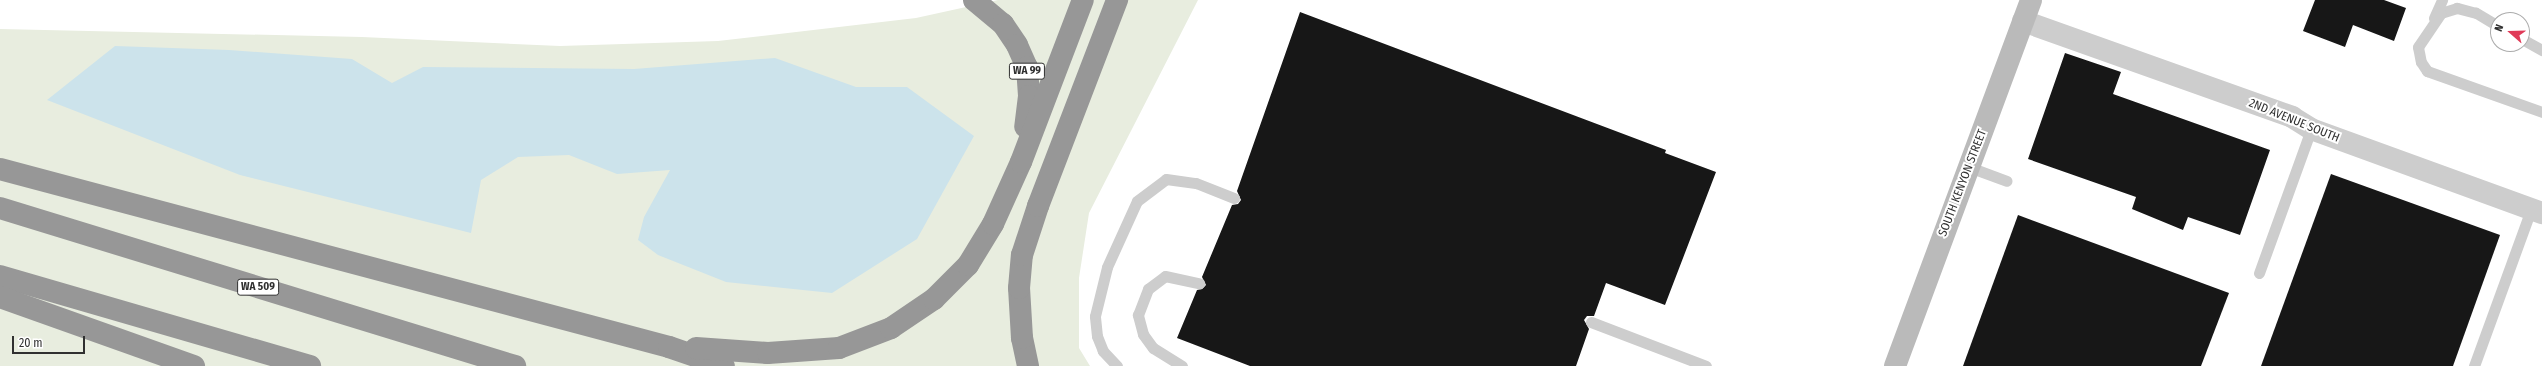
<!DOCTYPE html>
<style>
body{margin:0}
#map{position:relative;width:2542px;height:366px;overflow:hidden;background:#fff;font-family:"Fira Sans Condensed",sans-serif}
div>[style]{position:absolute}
.green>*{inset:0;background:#e8eddf}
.water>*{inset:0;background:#cce3eb}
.building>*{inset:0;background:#171717}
.lane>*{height:11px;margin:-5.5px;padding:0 5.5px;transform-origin:5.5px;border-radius:5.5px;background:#cdcdcd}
.street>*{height:22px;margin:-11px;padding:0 11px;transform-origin:11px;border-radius:11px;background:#cdcdcd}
.secondary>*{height:22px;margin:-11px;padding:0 11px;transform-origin:11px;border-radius:11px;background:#bababa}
.highway>*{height:22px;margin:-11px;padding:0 11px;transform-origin:11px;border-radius:11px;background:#979797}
span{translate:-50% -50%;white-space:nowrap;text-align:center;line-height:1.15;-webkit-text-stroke:4px #fff;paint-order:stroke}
.shield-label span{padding:1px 3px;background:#fff;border:1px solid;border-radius:3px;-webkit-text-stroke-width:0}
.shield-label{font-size:11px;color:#303030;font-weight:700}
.street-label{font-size:12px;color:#303030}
.north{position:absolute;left:2490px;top:12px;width:40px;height:40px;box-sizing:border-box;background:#fff;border:1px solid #acacac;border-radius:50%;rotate:290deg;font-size:11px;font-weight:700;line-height:16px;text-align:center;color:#303030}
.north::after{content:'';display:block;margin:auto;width:14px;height:18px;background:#e03a58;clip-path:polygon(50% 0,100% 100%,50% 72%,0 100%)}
.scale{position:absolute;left:12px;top:336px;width:73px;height:18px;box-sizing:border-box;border:2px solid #303030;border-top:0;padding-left:5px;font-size:12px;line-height:14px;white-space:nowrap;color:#303030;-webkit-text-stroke:3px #fff;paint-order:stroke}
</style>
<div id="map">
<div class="green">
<i style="clip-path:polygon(998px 0,1198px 0,1089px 213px,1079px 278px,1079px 348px,1090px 366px,0 366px,0 29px,362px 37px,560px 46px,718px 41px,916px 18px)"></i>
</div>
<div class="water">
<i style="clip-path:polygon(115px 46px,229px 50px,352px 59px,392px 83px,423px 67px,634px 69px,775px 58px,856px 87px,907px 87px,974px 136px,917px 239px,832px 293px,726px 282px,658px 255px,638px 240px,644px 217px,670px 170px,617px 174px,569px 155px,518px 157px,481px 180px,471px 233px,240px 175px,47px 100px)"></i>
</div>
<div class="building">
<i style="clip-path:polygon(2315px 0,2384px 0,2406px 8px,2394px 41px,2353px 25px,2345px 47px,2303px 31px)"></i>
<i style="clip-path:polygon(1300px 12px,1666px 150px,1665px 153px,1716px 172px,1665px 305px,1606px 283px,1594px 316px,1587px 316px,1584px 320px,1589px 329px,1576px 366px,1250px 366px,1177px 338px,1197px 290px,1202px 289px,1206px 285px,1202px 277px,1232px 205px,1238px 204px,1241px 200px,1237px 191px)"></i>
<i style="clip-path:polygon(2065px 53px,2121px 72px,2113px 94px,2270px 150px,2240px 235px,2188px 217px,2183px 230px,2132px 209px,2136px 197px,2028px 159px)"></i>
<i style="clip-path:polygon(2331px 174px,2500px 235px,2453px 366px,2261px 366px)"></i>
<i style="clip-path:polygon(2018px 215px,2229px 293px,2201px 366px,1963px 366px)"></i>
</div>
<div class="lane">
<i style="left:2434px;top:18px;width:20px;rotate:-66deg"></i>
<i style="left:2498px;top:26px;width:26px;rotate:-149deg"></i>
<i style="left:2476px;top:13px;width:20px;rotate:-165deg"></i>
<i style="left:2457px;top:8px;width:17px;rotate:163deg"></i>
<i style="left:2441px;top:13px;width:41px;rotate:124.1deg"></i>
<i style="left:2418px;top:47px;width:15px;rotate:79deg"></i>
<i style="left:2421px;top:62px;width:11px;rotate:56deg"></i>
<i style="left:2427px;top:71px;width:122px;rotate:19.6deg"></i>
<i style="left:2522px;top:39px;width:23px;rotate:29deg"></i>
<i style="left:1969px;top:167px;width:40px;rotate:20.2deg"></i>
<i style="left:2259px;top:273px;width:153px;rotate:-70.1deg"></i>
<i style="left:1591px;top:322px;width:123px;rotate:20.9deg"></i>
<i style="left:1117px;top:366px;width:21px;rotate:-133deg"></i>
<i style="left:1103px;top:351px;width:16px;rotate:-112deg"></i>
<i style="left:1097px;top:336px;width:20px;rotate:-96deg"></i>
<i style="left:1095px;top:316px;width:50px;rotate:-76.2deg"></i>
<i style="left:1107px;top:267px;width:72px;rotate:-65.6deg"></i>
<i style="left:1137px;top:201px;width:36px;rotate:-37deg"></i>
<i style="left:1166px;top:179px;width:30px;rotate:8deg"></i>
<i style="left:1196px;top:183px;width:41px;rotate:21.5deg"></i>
<i style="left:1182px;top:366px;width:34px;rotate:-148deg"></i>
<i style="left:1153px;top:348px;width:17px;rotate:-126deg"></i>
<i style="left:1143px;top:334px;width:20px;rotate:-105deg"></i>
<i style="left:1138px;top:315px;width:28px;rotate:-69deg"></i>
<i style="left:1148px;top:289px;width:21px;rotate:-37deg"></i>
<i style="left:1165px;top:276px;width:35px;rotate:12deg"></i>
<i style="left:2474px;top:366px;width:167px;rotate:-70deg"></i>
</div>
<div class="street">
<i style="left:2023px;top:21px;width:286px;rotate:19.6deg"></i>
<i style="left:2292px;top:117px;width:22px;rotate:32deg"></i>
<i style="left:2311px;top:129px;width:246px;rotate:20deg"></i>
</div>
<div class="secondary">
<i style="left:1895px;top:366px;width:390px;rotate:-69.6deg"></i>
</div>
<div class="highway">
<i style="left:974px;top:0;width:38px;rotate:40deg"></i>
<i style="left:1003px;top:24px;width:25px;rotate:56deg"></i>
<i style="left:1017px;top:45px;width:24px;rotate:66deg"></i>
<i style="left:1027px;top:67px;width:29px;rotate:86deg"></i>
<i style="left:1029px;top:96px;width:31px;rotate:97deg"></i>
<i style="left:0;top:169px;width:692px;rotate:14.9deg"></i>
<i style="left:669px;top:347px;width:58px;rotate:19.1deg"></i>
<i style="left:0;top:208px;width:539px;rotate:17.06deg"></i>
<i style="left:0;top:276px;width:323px;rotate:16.2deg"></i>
<i style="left:0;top:297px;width:206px;rotate:19.6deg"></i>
<i style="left:696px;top:348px;width:72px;rotate:4deg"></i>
<i style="left:768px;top:353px;width:71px;rotate:-4deg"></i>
<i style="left:839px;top:348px;width:56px;rotate:-21deg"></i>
<i style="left:891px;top:328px;width:52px;rotate:-34deg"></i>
<i style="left:934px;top:299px;width:48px;rotate:-45deg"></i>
<i style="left:968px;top:265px;width:48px;rotate:-58.6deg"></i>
<i style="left:993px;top:224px;width:68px;rotate:-65.7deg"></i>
<i style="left:1021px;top:162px;width:173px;rotate:-69.1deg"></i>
<i style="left:1028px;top:366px;width:29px;rotate:-102deg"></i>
<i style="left:1022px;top:338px;width:50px;rotate:-93.4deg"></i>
<i style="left:1019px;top:288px;width:33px;rotate:-85deg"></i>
<i style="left:1022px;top:255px;width:52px;rotate:-71.9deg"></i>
<i style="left:1038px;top:206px;width:221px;rotate:-69deg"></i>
</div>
<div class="shield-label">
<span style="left:1027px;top:71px">WA 99</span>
<span style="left:258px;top:287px">WA 509</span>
</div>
<div class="street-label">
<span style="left:2294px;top:121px;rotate:22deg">2ND AVENUE SOUTH</span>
<span style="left:1963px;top:183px;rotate:-69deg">SOUTH KENYON STREET</span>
</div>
<div class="north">N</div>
<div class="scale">20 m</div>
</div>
